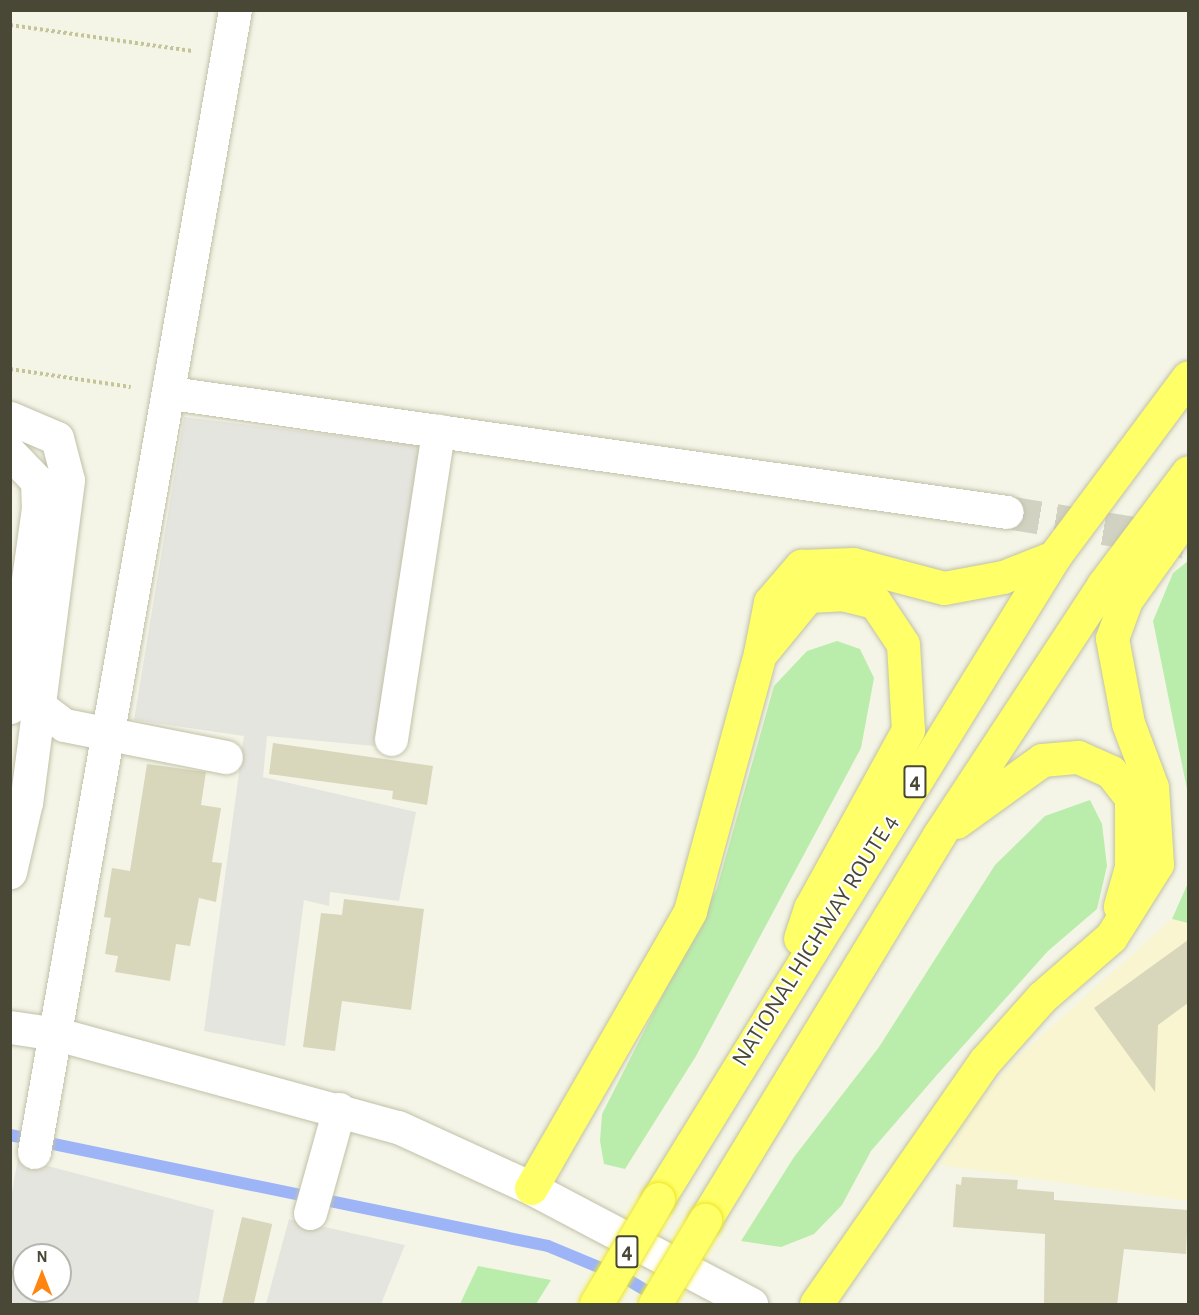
<!DOCTYPE html>
<style>
body{margin:0}
#map{position:relative;width:1199px;height:1315px;overflow:hidden;background:#f4f5e7;font-family:"Alegreya Sans",sans-serif}
div>[style]{position:absolute}
.commercial>*{inset:0;background:#f9f5d0}
.green>*{inset:0;background:#baedab}
.parking>*{inset:0;background:#e5e5df}
.stream>*{height:12px;margin:-6px;padding:0 6px;transform-origin:6px;border-radius:6px;background:#9db4f7}
.building>*{inset:0;background:#d8d6bb;transform-origin:0 0}
.minor-tunnel>*{height:33px;margin-top:-16.5px;transform-origin:0;background:repeating-linear-gradient(90deg,#d2d2c3 0 33px,transparent 0 49px)}
.path>*{height:4px;margin-top:-2px;transform-origin:0;background:repeating-linear-gradient(90deg,#c5c498 0 3px,transparent 0 6px)}
.roads{filter:drop-shadow(0 0 2px #c1c1a8) drop-shadow(0 0 2px #c1c1a8)}
.minor>*{height:33px;margin:-16.5px;padding:0 16.5px;transform-origin:16.5px;border-radius:16.5px;background:#fff}
.highway>*{height:33px;margin:-16.5px;padding:0 16.5px;transform-origin:16.5px;border-radius:16.5px;background:#ffff67}
.bridges{filter:drop-shadow(0 0 2px #ece629) drop-shadow(0 0 2px #ece629)}
.highway-bridge>*{height:33px;margin:-16.5px;padding:0 16.5px;transform-origin:16.5px;border-radius:16.5px;background:#ffff67}
span{translate:-50% -50%;white-space:nowrap;text-align:center;line-height:1.15;-webkit-text-stroke:4.5px #fff;paint-order:stroke}
.shield-label span{padding:2px 4px;background:#fff;border:2px solid;border-radius:4px;-webkit-text-stroke-width:0}
.shield-label{font-size:22px;color:#494735;font-weight:700}
.street-label{font-size:24px;color:#494735}
.frame{position:absolute;inset:0;border:12px solid #494735;pointer-events:none}
.north{position:absolute;left:12px;top:1243px;width:60px;height:60px;box-sizing:border-box;background:#fff;border:2px solid #b6b5ae;border-radius:50%;rotate:0deg;font-size:16px;font-weight:700;line-height:24px;text-align:center;color:#494735}
.north::after{content:'';display:block;margin:auto;width:21px;height:27px;background:#ff8513;clip-path:polygon(50% 0,100% 100%,50% 72%,0 100%)}
</style>
<div id="map">
<div class="commercial">
<i style="clip-path:polygon(1172px 919px,1188px 923px,1188px 1201px,940px 1165px,977px 1103px,1021px 1054px)"></i>
</div>
<div class="green">
<i style="clip-path:polygon(1188px 561px,1188px 794px,1153px 621px,1173px 573px)"></i>
<i style="clip-path:polygon(837px 641px,860px 649px,874px 678px,861px 748px,696px 1056px,625px 1169px,604px 1164px,600px 1141px,602px 1114px,717px 888px,774px 686px,807px 651px)"></i>
<i style="clip-path:polygon(1090px 800px,1102px 824px,1107px 866px,1097px 909px,1048px 951px,936px 1076px,871px 1151px,842px 1205px,814px 1234px,781px 1247px,741px 1241px,794px 1157px,879px 1047px,995px 865px,1045px 816px)"></i>
<i style="clip-path:polygon(1188px 883px,1188px 923px,1172px 919px)"></i>
<i style="clip-path:polygon(478px 1266px,551px 1280px,536px 1304px,460px 1304px)"></i>
</div>
<div class="parking">
<i style="clip-path:polygon(184px 417px,422px 446px,374px 746px,267px 736px,263px 777px,416px 812px,399px 901px,330px 892px,329px 906px,304px 900px,285px 1046px,204px 1031px,244px 736px,134px 720px)"></i>
<i style="clip-path:polygon(evenodd,18px 1158px,214px 1210px,198px 1304px,11px 1304px,11px 1198px,18px 1158px,24px 1255px,60px 1255px,60px 1291px,24px 1291px,24px 1255px)"></i>
<i style="clip-path:polygon(289px 1219px,405px 1245px,381px 1304px,266px 1304px)"></i>
</div>
<div class="stream">
<i style="left:10px;top:1135px;width:549px;rotate:11.66deg"></i>
<i style="left:548px;top:1246px;width:83px;rotate:22.6deg"></i>
<i style="left:625px;top:1278px;width:39px;rotate:31deg"></i>
</div>
<div class="building">
<i style="clip-path:polygon(273px 743px,433px 766px,427px 805px,392px 799px,393px 791px,269px 774px)"></i>
<i style="clip-path:polygon(147px 764px,206px 772px,201px 805px,221px 808px,212px 862px,222px 863px,216px 902px,199px 898px,190px 946px,176px 944px,170px 981px,115px 972px,118px 956px,105px 954px,111px 918px,104px 917px,112px 868px,130px 871px)"></i>
<i style="clip-path:polygon(344px 899px,424px 909px,411px 1010px,342px 1001px,335px 1051px,303px 1047px,321px 913px,342px 915px)"></i>
<i style="clip-path:polygon(1188px 940px,1188px 1003px,1158px 1025px,1155px 1092px,1094px 1008px)"></i>
<i style="clip-path:polygon(962px 1177px,1018px 1180px,1017px 1189px,1054px 1192px,1054px 1200px,1188px 1210px,1186px 1254px,1124px 1249px,1117px 1305px,1044px 1305px,1045px 1234px,953px 1227px,956px 1184px,961px 1185px)"></i>
<i style="left:242px;top:1217px;width:31px;height:91px;rotate:13deg"></i>
</div>
<div class="minor-tunnel">
<i style="left:1007px;top:512px;width:183px;rotate:9.4deg"></i>
</div>
<div class="path">
<i style="left:10px;top:25px;width:184px;rotate:8.1deg"></i>
<i style="left:10px;top:369px;width:122px;rotate:8.5deg"></i>
</div>
<div class="roads">
<div class="minor">
<i style="left:171px;top:393px;width:844px;rotate:8.1deg"></i>
<i style="left:10px;top:418px;width:51px;rotate:23.1deg"></i>
<i style="left:57px;top:438px;width:43px;rotate:75.3deg"></i>
<i style="left:68px;top:480px;width:325px;rotate:97.4deg"></i>
<i style="left:26px;top:802px;width:72px;rotate:102.9deg"></i>
<i style="left:10px;top:453px;width:39px;rotate:46deg"></i>
<i style="left:37px;top:481px;width:27px;rotate:88deg"></i>
<i style="left:38px;top:508px;width:201px;rotate:98deg"></i>
<i style="left:39px;top:706px;width:31px;rotate:37deg"></i>
<i style="left:64px;top:725px;width:165px;rotate:11.2deg"></i>
<i style="left:391px;top:739px;width:312px;rotate:-81.3deg"></i>
<i style="left:10px;top:1027px;width:48px;rotate:8.5deg"></i>
<i style="left:57px;top:1034px;width:353px;rotate:15.3deg"></i>
<i style="left:398px;top:1127px;width:146px;rotate:24.6deg"></i>
<i style="left:531px;top:1188px;width:249px;rotate:27.8deg"></i>
<i style="left:34px;top:1152px;width:1160px;rotate:-80.02deg"></i>
<i style="left:310px;top:1213px;width:108px;rotate:-74.4deg"></i>
</div>
<div class="highway">
<i style="left:762px;top:652px;width:72px;rotate:-50.6deg"></i>
<i style="left:808px;top:596px;width:34px;rotate:-3deg"></i>
<i style="left:842px;top:594px;width:34px;rotate:14deg"></i>
<i style="left:875px;top:602px;width:50px;rotate:56.3deg"></i>
<i style="left:903px;top:644px;width:86px;rotate:86.7deg"></i>
<i style="left:908px;top:730px;width:203px;rotate:118.8deg"></i>
<i style="left:810px;top:908px;width:32px;rotate:108deg"></i>
<i style="left:956px;top:822px;width:106px;rotate:-35.8deg"></i>
<i style="left:1042px;top:760px;width:36px;rotate:-5deg"></i>
<i style="left:1078px;top:757px;width:36px;rotate:24deg"></i>
<i style="left:1111px;top:772px;width:33px;rotate:52deg"></i>
<i style="left:1131px;top:798px;width:69px;rotate:90deg"></i>
<i style="left:1131px;top:867px;width:41px;rotate:105.8deg"></i>
<i style="left:531px;top:1188px;width:319px;rotate:-60.1deg"></i>
<i style="left:690px;top:911px;width:267px;rotate:-74.8deg"></i>
<i style="left:760px;top:653px;width:52px;rotate:-78.9deg"></i>
<i style="left:770px;top:602px;width:48px;rotate:-49.3deg"></i>
<i style="left:801px;top:566px;width:52px;rotate:-2.2deg"></i>
<i style="left:853px;top:564px;width:94px;rotate:14.8deg"></i>
<i style="left:944px;top:588px;width:60px;rotate:-10.6deg"></i>
<i style="left:1003px;top:577px;width:55px;rotate:-21.4deg"></i>
<i style="left:658px;top:1199px;width:754px;rotate:-58.33deg"></i>
<i style="left:1054px;top:557px;width:224px;rotate:-53.3deg"></i>
<i style="left:705px;top:1220px;width:451px;rotate:-58.7deg"></i>
<i style="left:939px;top:835px;width:299px;rotate:-56.7deg"></i>
<i style="left:1103px;top:585px;width:141px;rotate:-53deg"></i>
<i style="left:816px;top:1304px;width:296px;rotate:-55.2deg"></i>
<i style="left:985px;top:1061px;width:86px;rotate:-48.3deg"></i>
<i style="left:1042px;top:997px;width:91px;rotate:-41deg"></i>
<i style="left:1111px;top:937px;width:86px;rotate:-57.8deg"></i>
<i style="left:1157px;top:864px;width:77px;rotate:-93.7deg"></i>
<i style="left:1152px;top:787px;width:68px;rotate:-110.6deg"></i>
<i style="left:1128px;top:723px;width:86px;rotate:-100.7deg"></i>
<i style="left:1112px;top:638px;width:40px;rotate:-69.8deg"></i>
<i style="left:1126px;top:600px;width:107px;rotate:-54.5deg"></i>
</div>
</div>
<div class="bridges">
<div class="highway-bridge">
<i style="left:596px;top:1304px;width:122px;rotate:-59.4deg"></i>
<i style="left:655px;top:1304px;width:98px;rotate:-59.2deg"></i>
</div>
</div>
<div class="shield-label">
<span style="left:915px;top:782px">4</span>
<span style="left:627px;top:1252px">4</span>
</div>
<div class="street-label">
<span style="left:816px;top:941px;rotate:-58deg">NATIONAL HIGHWAY ROUTE 4</span>
</div>
<div class="frame"></div>
<div class="north">N</div>
</div>
